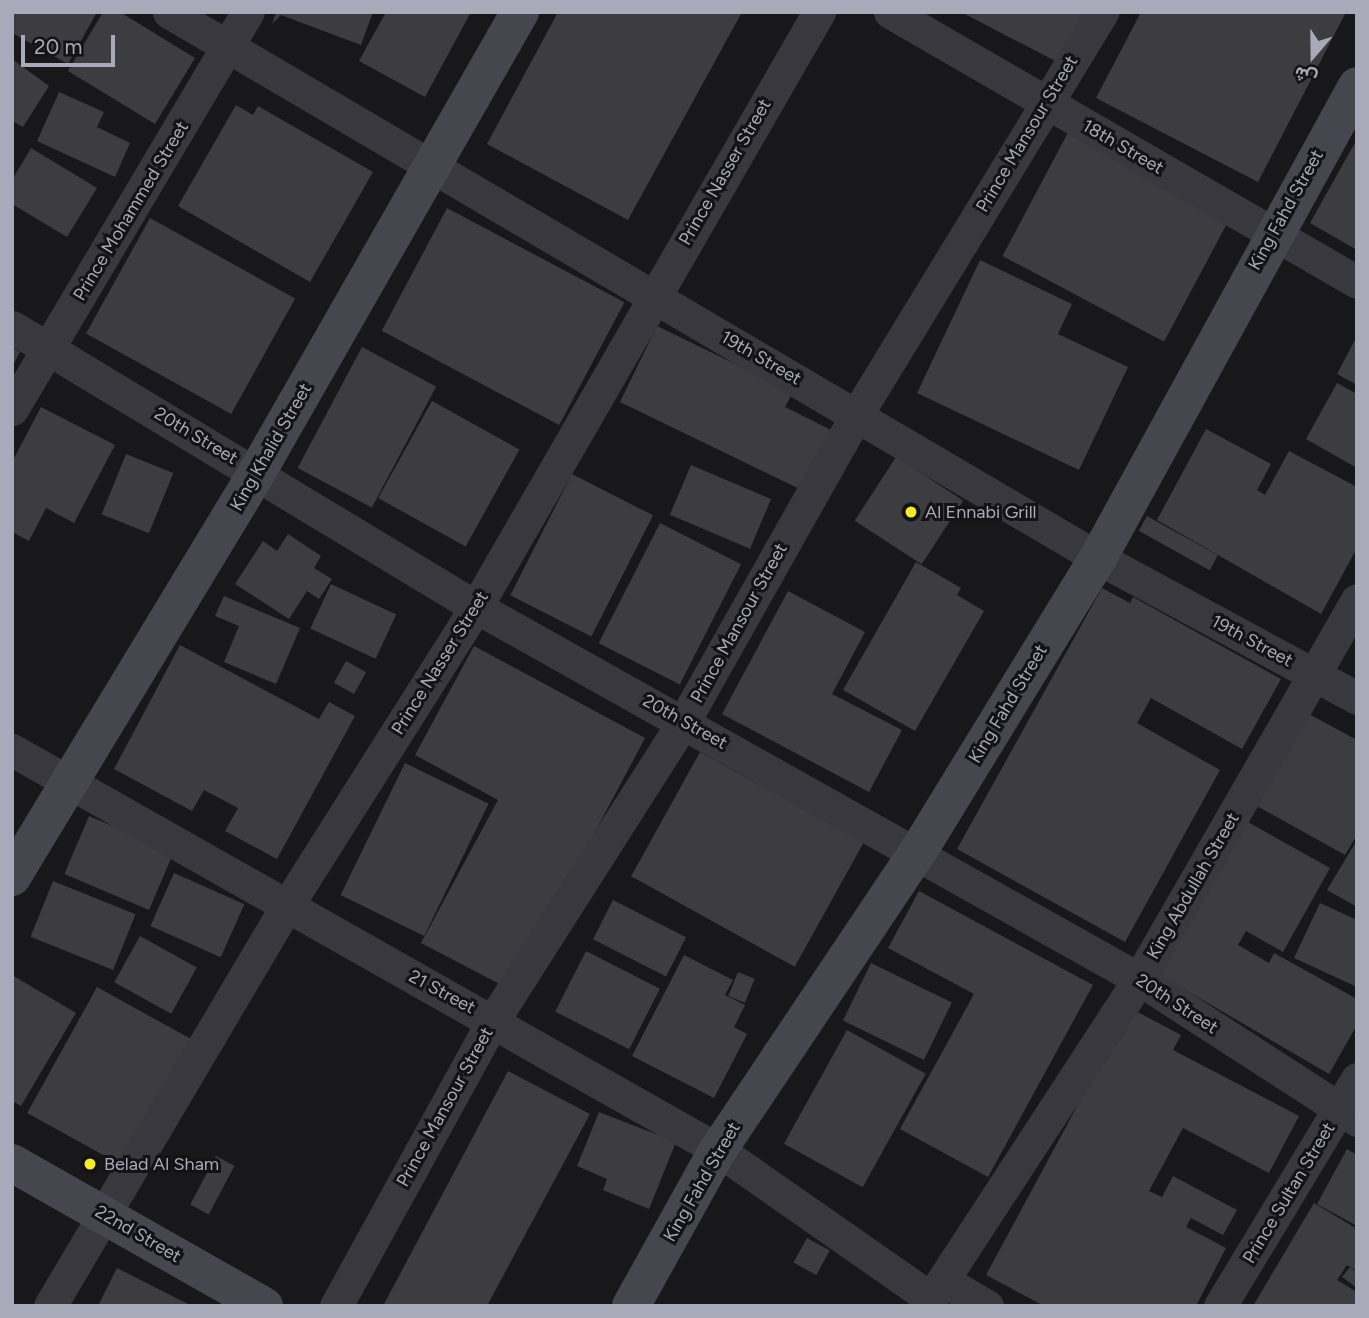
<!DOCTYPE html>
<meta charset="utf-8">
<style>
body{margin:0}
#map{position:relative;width:1369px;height:1318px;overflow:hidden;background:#181719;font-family:Figtree,Vazirmatn,sans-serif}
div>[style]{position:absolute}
.building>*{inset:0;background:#3d3c41;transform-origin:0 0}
.street>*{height:33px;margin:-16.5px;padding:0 16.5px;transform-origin:16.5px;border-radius:16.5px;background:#39383e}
.secondary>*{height:38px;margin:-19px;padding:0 19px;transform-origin:19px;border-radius:19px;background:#46464e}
.dots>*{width:19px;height:19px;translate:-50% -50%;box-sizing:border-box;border:4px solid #131214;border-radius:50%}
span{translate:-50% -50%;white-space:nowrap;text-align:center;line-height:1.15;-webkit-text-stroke:6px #131214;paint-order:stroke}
.street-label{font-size:18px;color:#a9aab9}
.poi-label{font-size:18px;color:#a9aab9}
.left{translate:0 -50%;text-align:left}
.frame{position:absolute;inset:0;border:14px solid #a9aab9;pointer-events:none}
.north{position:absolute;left:1278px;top:21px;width:70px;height:70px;-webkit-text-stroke:5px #131214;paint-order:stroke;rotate:200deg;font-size:19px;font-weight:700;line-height:28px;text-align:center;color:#a9aab9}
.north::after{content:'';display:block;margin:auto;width:24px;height:32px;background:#a9aab9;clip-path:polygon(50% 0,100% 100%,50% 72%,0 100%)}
.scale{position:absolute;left:21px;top:35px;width:94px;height:32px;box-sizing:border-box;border:4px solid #a9aab9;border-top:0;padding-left:9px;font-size:21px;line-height:24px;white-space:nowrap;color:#a9aab9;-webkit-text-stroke:5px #131214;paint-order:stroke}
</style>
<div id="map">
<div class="building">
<i style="clip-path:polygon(12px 12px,97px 12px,68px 64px,12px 33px)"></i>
<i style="clip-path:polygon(103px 12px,120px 12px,195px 58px,155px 124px,68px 71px)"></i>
<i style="clip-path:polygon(276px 12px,373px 12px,361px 45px,281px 15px,272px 24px)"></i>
<i style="clip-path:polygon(386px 12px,471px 12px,425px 97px,359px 61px)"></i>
<i style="clip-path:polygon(558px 12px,742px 12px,628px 220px,487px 144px)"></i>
<i style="clip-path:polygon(961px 12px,1087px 12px,1061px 64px)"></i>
<i style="clip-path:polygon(1141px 12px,1346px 12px,1258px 182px,1096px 98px)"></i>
<i style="clip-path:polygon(12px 59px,49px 86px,23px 127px,12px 121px)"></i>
<i style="clip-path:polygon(59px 92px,104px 112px,97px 127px,130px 143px,115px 177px,37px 141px)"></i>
<i style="clip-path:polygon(236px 105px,253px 115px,258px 106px,373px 172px,310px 282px,178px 206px)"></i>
<i style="left:1071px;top:127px;width:183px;height:146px;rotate:28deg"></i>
<i style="clip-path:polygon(1357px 139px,1357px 250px,1310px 223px)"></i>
<i style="clip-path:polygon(31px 148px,97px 188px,67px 237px,12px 204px,12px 180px)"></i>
<i style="left:447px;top:208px;width:201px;height:139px;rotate:28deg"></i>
<i style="left:150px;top:218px;width:166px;height:132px;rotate:29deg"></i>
<i style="clip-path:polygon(980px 260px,1072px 304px,1058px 334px,1128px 367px,1079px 470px,917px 393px)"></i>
<i style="clip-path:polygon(657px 326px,793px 392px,785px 407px,835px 432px,806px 492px,620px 402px)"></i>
<i style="clip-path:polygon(1357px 336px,1357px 385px,1337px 374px)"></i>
<i style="clip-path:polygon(12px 347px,20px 352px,12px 367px)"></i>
<i style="left:362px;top:347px;width:84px;height:137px;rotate:28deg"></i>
<i style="clip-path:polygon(1337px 383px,1357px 394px,1357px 468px,1306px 439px)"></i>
<i style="left:432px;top:401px;width:100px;height:111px;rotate:29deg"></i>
<i style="clip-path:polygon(41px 407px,115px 445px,74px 523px,46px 508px,29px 541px,12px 532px,12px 462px)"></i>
<i style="clip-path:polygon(1206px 429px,1271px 464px,1257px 490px,1265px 495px,1289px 451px,1357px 487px,1357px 548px,1321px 614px,1157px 520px)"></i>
<i style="left:126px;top:454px;width:51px;height:65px;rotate:22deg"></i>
<i style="left:896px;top:457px;width:80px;height:76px;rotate:33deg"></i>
<i style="left:691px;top:465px;width:87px;height:54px;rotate:23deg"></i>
<i style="left:572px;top:474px;width:91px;height:136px;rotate:27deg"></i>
<i style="left:1147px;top:516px;width:81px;height:17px;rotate:29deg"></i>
<i style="left:660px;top:523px;width:91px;height:135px;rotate:27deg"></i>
<i style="clip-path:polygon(288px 534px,321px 556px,314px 568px,332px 579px,319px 599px,307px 591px,289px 619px,235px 584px,263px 541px,277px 551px)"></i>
<i style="clip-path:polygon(916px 562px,961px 588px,957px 595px,984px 611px,915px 731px,843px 690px)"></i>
<i style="left:331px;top:584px;width:72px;height:49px;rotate:25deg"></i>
<i style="clip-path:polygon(1102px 588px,1130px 603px,1133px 597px,1281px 679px,1242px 749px,1151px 698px,1137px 723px,1220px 770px,1125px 942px,957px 849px)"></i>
<i style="clip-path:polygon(788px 591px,865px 632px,832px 694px,902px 730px,869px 792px,722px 714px)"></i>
<i style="clip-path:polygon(224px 596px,300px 628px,276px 684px,224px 662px,239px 626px,215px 616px)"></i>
<i style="clip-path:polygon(180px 645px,319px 719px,329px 702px,355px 716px,277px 859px,225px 831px,238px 808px,204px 790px,192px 811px,114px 769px)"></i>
<i style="clip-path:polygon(474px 646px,645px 738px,511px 990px,421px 943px,498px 800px,415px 755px)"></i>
<i style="left:346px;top:661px;width:23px;height:25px;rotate:29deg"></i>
<i style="clip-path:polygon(1307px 713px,1357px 740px,1357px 835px,1345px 855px,1255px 805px)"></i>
<i style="left:700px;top:752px;width:187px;height:142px;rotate:29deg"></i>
<i style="left:405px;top:763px;width:93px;height:147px;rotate:26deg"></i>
<i style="left:89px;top:816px;width:92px;height:63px;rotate:23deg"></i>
<i style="clip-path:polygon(1246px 821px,1330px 868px,1283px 952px,1246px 931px,1238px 945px,1269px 963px,1274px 953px,1357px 999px,1357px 1025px,1329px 1074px,1160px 975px)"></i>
<i style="clip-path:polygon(1357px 840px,1357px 907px,1327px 890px)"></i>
<i style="left:174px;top:873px;width:77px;height:58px;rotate:24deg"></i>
<i style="left:53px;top:881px;width:89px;height:60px;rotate:22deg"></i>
<i style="clip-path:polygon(919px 891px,1093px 985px,988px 1177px,900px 1129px,974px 994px,888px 948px)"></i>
<i style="left:613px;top:900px;width:82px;height:44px;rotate:27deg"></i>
<i style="clip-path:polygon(1320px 903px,1357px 920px,1357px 987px,1294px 958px)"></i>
<i style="left:140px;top:936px;width:65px;height:53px;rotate:29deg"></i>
<i style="left:586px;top:951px;width:83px;height:68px;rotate:27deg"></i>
<i style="clip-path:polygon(684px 955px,733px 980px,725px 995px,745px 1005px,734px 1027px,747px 1034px,714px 1098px,632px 1056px)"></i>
<i style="left:871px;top:963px;width:90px;height:64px;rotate:26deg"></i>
<i style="left:738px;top:972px;width:18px;height:26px;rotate:22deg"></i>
<i style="clip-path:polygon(12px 975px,76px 1013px,21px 1106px,12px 1101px)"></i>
<i style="left:97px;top:987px;width:107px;height:144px;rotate:29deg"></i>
<i style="clip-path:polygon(1130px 1008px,1181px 1035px,1173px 1050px,1299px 1116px,1269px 1173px,1183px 1128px,1149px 1191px,1162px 1197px,1173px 1176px,1237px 1210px,1223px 1235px,1191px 1218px,1186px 1227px,1226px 1248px,1196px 1306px,1044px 1306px,986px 1275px)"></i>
<i style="left:847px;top:1030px;width:90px;height:130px;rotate:29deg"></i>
<i style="clip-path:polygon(508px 1071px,590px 1114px,487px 1306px,383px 1306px)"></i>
<i style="clip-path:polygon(599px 1112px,676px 1142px,649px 1209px,603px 1190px,607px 1179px,577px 1166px)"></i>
<i style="clip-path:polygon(1347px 1149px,1357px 1155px,1357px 1226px,1317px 1204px)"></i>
<i style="left:216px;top:1156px;width:21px;height:55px;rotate:28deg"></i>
<i style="clip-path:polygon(1314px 1203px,1357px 1229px,1357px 1271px,1347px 1265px,1337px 1280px,1357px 1292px,1357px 1306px,1253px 1306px)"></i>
<i style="left:807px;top:1238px;width:26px;height:28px;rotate:29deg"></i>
<i style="clip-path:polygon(1350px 1267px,1357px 1272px,1357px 1288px,1342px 1277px)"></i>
<i style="clip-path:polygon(117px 1268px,192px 1306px,98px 1306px)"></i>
</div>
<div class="street">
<i style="left:169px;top:12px;width:1078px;rotate:30.44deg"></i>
<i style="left:1098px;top:558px;width:294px;rotate:28.4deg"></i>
<i style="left:890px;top:12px;width:539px;rotate:30.03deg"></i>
<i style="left:12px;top:327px;width:542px;rotate:31.11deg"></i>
<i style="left:476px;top:607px;width:760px;rotate:29.3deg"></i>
<i style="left:1139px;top:979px;width:260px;rotate:32.9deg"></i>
<i style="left:12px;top:409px;width:462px;rotate:-59.3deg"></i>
<i style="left:12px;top:750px;width:811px;rotate:29.53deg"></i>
<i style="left:718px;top:1150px;width:259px;rotate:34.9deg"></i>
<i style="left:944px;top:1281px;width:50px;rotate:30.2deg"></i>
<i style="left:50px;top:1306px;width:461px;rotate:-59.4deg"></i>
<i style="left:285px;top:909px;width:357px;rotate:-57.7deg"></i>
<i style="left:476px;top:607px;width:687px;rotate:-60.04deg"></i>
<i style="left:336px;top:1306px;width:328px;rotate:-61.2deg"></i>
<i style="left:494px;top:1019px;width:353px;rotate:-57.5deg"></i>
<i style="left:684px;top:721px;width:352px;rotate:-60.6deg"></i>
<i style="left:857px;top:414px;width:471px;rotate:-58.6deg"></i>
<i style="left:926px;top:1306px;width:390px;rotate:-56.9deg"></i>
<i style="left:1139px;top:979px;width:437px;rotate:-60.1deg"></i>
<i style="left:1220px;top:1306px;width:265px;rotate:-58.9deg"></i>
</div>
<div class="secondary">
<i style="left:12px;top:877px;width:473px;rotate:-58.8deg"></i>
<i style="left:257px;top:472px;width:530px;rotate:-60.24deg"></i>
<i style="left:12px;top:1163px;width:290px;rotate:29.6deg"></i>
<i style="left:631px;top:1306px;width:179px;rotate:-60.9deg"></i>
<i style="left:718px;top:1150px;width:361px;rotate:-56.2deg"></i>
<i style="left:919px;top:850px;width:342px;rotate:-58.5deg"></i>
<i style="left:1098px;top:558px;width:538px;rotate:-61.25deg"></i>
</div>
<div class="dots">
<i style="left:911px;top:512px;background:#f4e834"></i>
<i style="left:90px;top:1164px;background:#f4e834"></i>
</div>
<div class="street-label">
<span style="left:1027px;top:134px;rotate:-59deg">Prince Mansour Street</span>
<span style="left:1123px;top:147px;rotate:30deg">18th Street</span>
<span style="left:725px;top:172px;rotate:-60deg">Prince Nasser Street</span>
<span style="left:1286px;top:210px;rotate:-61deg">King Fahd Street</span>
<span style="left:131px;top:211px;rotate:-59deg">Prince Mohammed Street</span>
<span style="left:761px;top:358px;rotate:30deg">19th Street</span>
<span style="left:196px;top:436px;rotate:31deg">20th Street</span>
<span style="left:271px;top:447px;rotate:-60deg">King Khalid Street</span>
<span style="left:739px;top:623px;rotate:-61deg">Prince Mansour Street</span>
<span style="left:1252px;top:641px;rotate:28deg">19th Street</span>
<span style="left:440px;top:663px;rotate:-58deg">Prince Nasser Street</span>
<span style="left:1008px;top:704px;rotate:-59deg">King Fahd Street</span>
<span style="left:685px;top:722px;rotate:29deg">20th Street</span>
<span style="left:1193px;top:886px;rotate:-60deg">King Abdullah Street</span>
<span style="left:442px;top:992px;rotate:28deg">21 Street</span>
<span style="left:1177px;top:1004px;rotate:33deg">20th Street</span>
<span style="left:445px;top:1107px;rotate:-61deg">Prince Mansour Street</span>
<span style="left:702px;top:1182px;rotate:-60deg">King Fahd Street</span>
<span style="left:1289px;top:1193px;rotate:-59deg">Prince Sultan Street</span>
<span style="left:138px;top:1234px;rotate:30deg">22nd Street</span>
</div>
<div class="poi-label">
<span class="left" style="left:925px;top:512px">Al Ennabi Grill</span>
<span class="left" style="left:104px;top:1164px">Belad Al Sham</span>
</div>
<div class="frame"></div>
<div class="north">ش</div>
<div class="scale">20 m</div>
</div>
